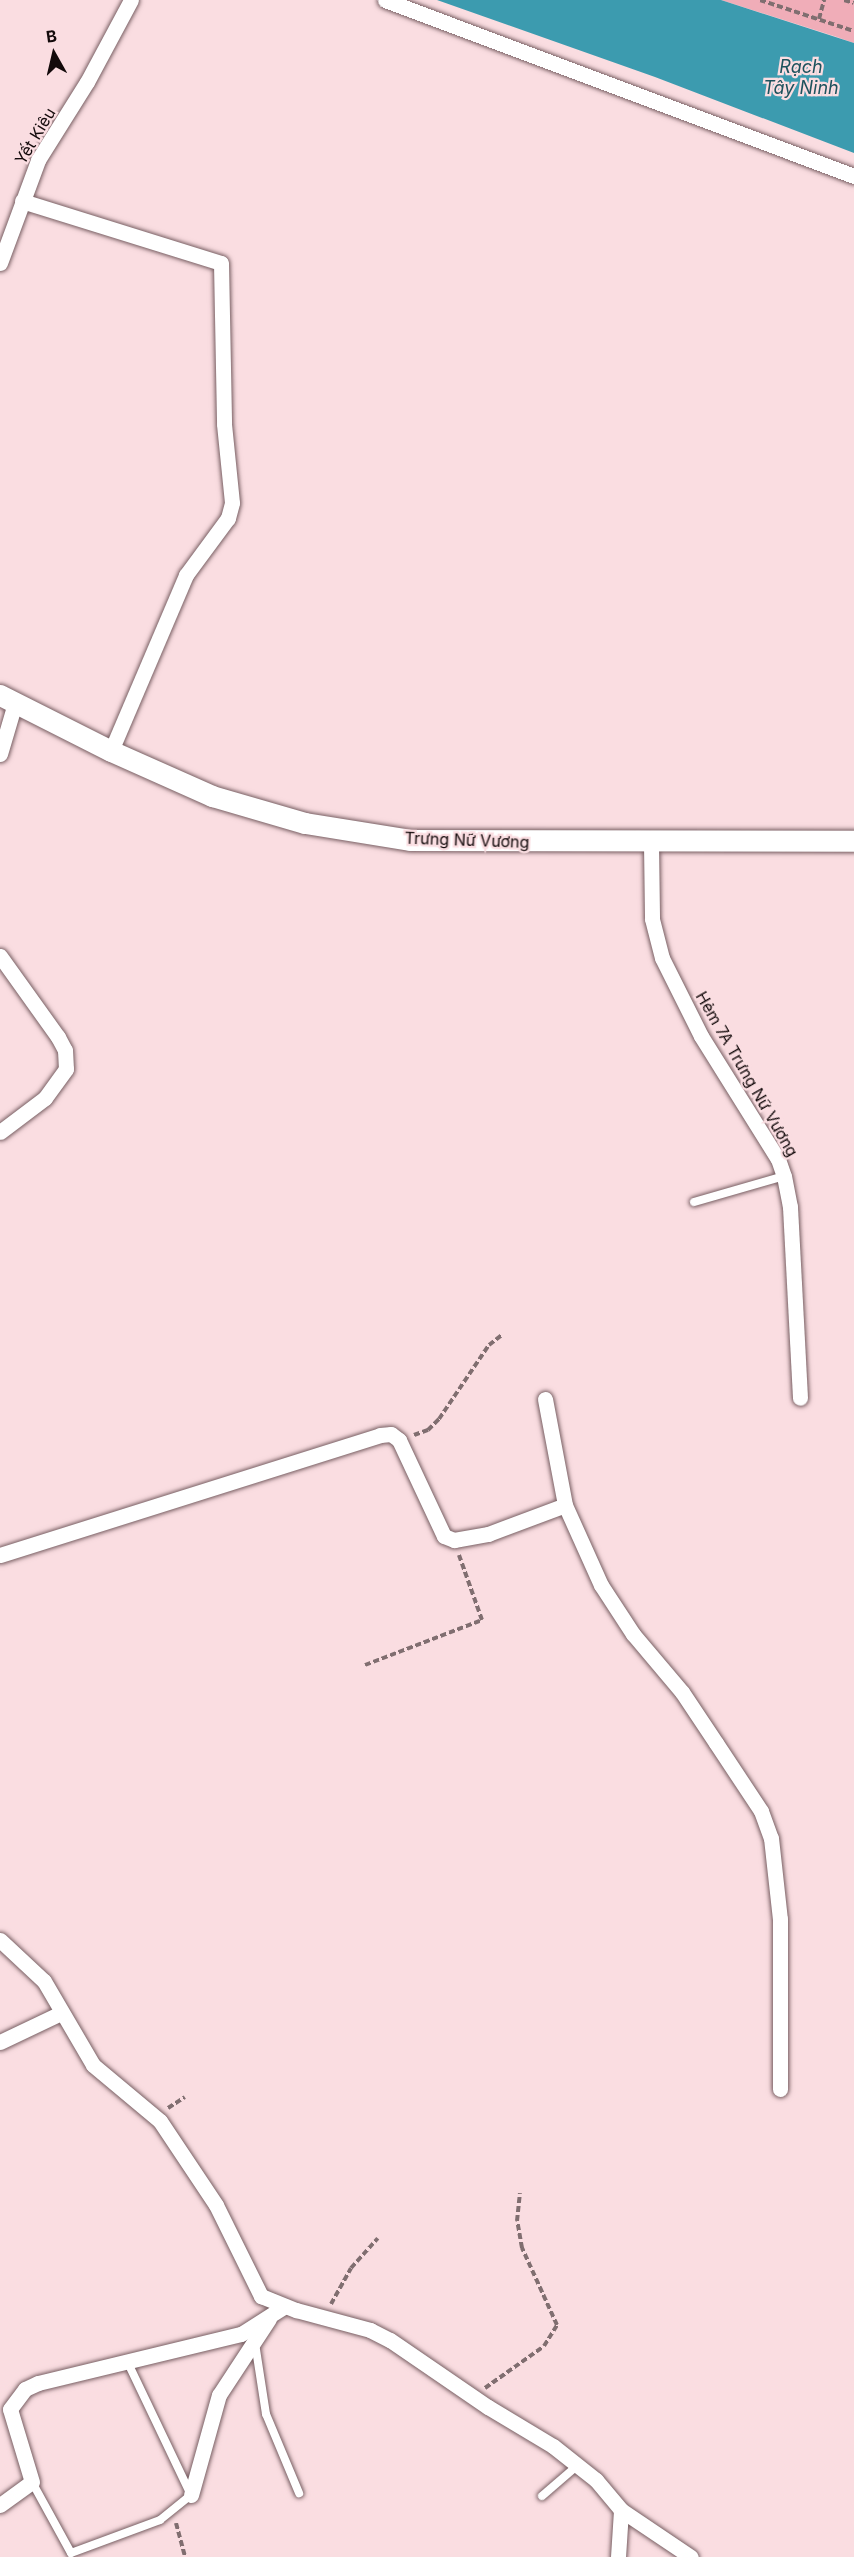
<!DOCTYPE html>
<meta charset="utf-8">
<style>
body{margin:0}
#map{position:relative;width:854px;height:2557px;overflow:hidden;background:#fadde1;font-family:Inter,sans-serif}
div>[style]{position:absolute}
.green>*{inset:0;background:#f0adb8}
.water>*{inset:0;background:#3c9baf}
.path>*{height:4px;margin-top:-2px;transform-origin:0;background:repeating-linear-gradient(90deg,#806e70 0 6px,transparent 0 9px)}
.roads{filter:drop-shadow(0 0 2px #785f63) drop-shadow(0 0 2px #785f63)}
.lane>*{height:8px;margin:-4px;padding:0 4px;transform-origin:4px;border-radius:4px;background:#fff}
.street>*{height:15px;margin:-7.5px;padding:0 7.5px;transform-origin:7.5px;border-radius:7.5px;background:#fff}
.secondary>*{height:21px;margin:-10.5px;padding:0 10.5px;transform-origin:10.5px;border-radius:10.5px;background:#fff}
span{translate:-50% -50%;white-space:nowrap;text-align:center;line-height:1.15;-webkit-text-stroke:4.5px #fadde1;paint-order:stroke}
.street-label{font-size:16px;color:#130a0b}
.water-label{font-size:18px;color:#1d525d;font-style:italic}
.north{position:absolute;left:24px;top:24px;width:60px;height:60px;-webkit-text-stroke:4px #fadde1;paint-order:stroke;rotate:352deg;font-size:16px;font-weight:700;line-height:24px;text-align:center;color:#130a0b}
.north::after{content:'';display:block;margin:auto;width:21px;height:27px;background:#130a0b;clip-path:polygon(50% 0,100% 100%,50% 72%,0 100%)}
</style>
<div id="map">
<div class="green">
<i style="clip-path:polygon(721px 0,854px 0,854px 43px,834px 36px)"></i>
</div>
<div class="water">
<i style="clip-path:polygon(437px 0,721px 0,854px 43px,854px 153px,655px 77px)"></i>
</div>
<div class="path">
<i style="left:760px;top:0;width:99px;rotate:18.3deg"></i>
<i style="left:844px;top:0;width:10px;rotate:17deg"></i>
<i style="left:819px;top:19px;width:20px;rotate:-75deg"></i>
<i style="left:414px;top:1435px;width:15px;rotate:-20deg"></i>
<i style="left:428px;top:1430px;width:16px;rotate:-45deg"></i>
<i style="left:439px;top:1419px;width:89px;rotate:-56deg"></i>
<i style="left:489px;top:1345px;width:16px;rotate:-38deg"></i>
<i style="left:365px;top:1665px;width:125px;rotate:-21deg"></i>
<i style="left:482px;top:1620px;width:69px;rotate:-109.5deg"></i>
<i style="left:168px;top:2108px;width:20px;rotate:-33deg"></i>
<i style="left:331px;top:2304px;width:41px;rotate:-60.9deg"></i>
<i style="left:351px;top:2268px;width:40px;rotate:-48deg"></i>
<i style="left:485px;top:2388px;width:72px;rotate:-35.4deg"></i>
<i style="left:544px;top:2346px;width:25px;rotate:-58deg"></i>
<i style="left:557px;top:2325px;width:85px;rotate:-114.4deg"></i>
<i style="left:522px;top:2248px;width:27px;rotate:-100deg"></i>
<i style="left:517px;top:2221px;width:28px;rotate:-84deg"></i>
<i style="left:176px;top:2523px;width:35px;rotate:75deg"></i>
</div>
<div class="roads">
<div class="lane">
<i style="left:694px;top:1202px;width:94px;rotate:-16.1deg"></i>
<i style="left:255px;top:2343px;width:72px;rotate:81.2deg"></i>
<i style="left:266px;top:2414px;width:86px;rotate:67.3deg"></i>
<i style="left:32px;top:2482px;width:81px;rotate:61.2deg"></i>
<i style="left:71px;top:2553px;width:95px;rotate:-20.3deg"></i>
<i style="left:160px;top:2520px;width:40px;rotate:-39deg"></i>
<i style="left:191px;top:2495px;width:148px;rotate:-115.5deg"></i>
<i style="left:542px;top:2496px;width:48px;rotate:-40.7deg"></i>
</div>
<div class="street">
<i style="left:385px;top:0;width:501px;rotate:20.57deg"></i>
<i style="left:22px;top:201px;width:208px;rotate:17.3deg"></i>
<i style="left:221px;top:263px;width:161px;rotate:88.9deg"></i>
<i style="left:224px;top:424px;width:79px;rotate:84.2deg"></i>
<i style="left:232px;top:503px;width:16px;rotate:105deg"></i>
<i style="left:228px;top:518px;width:71px;rotate:126.4deg"></i>
<i style="left:186px;top:575px;width:191px;rotate:113.1deg"></i>
<i style="left:0;top:263px;width:110px;rotate:-69.7deg"></i>
<i style="left:38px;top:160px;width:92px;rotate:-57.9deg"></i>
<i style="left:87px;top:82px;width:93px;rotate:-61.8deg"></i>
<i style="left:0;top:754px;width:53px;rotate:-73.6deg"></i>
<i style="left:651px;top:844px;width:75px;rotate:89.2deg"></i>
<i style="left:652px;top:919px;width:40px;rotate:75.6deg"></i>
<i style="left:662px;top:958px;width:87px;rotate:63.4deg"></i>
<i style="left:701px;top:1036px;width:145px;rotate:58deg"></i>
<i style="left:778px;top:1159px;width:18px;rotate:71deg"></i>
<i style="left:784px;top:1176px;width:32px;rotate:79deg"></i>
<i style="left:790px;top:1207px;width:191px;rotate:87deg"></i>
<i style="left:0;top:956px;width:100px;rotate:54.4deg"></i>
<i style="left:58px;top:1037px;width:15px;rotate:62deg"></i>
<i style="left:65px;top:1050px;width:19px;rotate:87deg"></i>
<i style="left:66px;top:1069px;width:36px;rotate:126deg"></i>
<i style="left:45px;top:1098px;width:56px;rotate:142.9deg"></i>
<i style="left:545px;top:1399px;width:108px;rotate:79.3deg"></i>
<i style="left:565px;top:1505px;width:88px;rotate:65.8deg"></i>
<i style="left:601px;top:1585px;width:59px;rotate:56.9deg"></i>
<i style="left:633px;top:1634px;width:76px;rotate:49.8deg"></i>
<i style="left:682px;top:1692px;width:61px;rotate:56.3deg"></i>
<i style="left:716px;top:1743px;width:82px;rotate:56.5deg"></i>
<i style="left:761px;top:1811px;width:29px;rotate:70deg"></i>
<i style="left:771px;top:1838px;width:81px;rotate:83.7deg"></i>
<i style="left:780px;top:1919px;width:170px;rotate:90deg"></i>
<i style="left:0;top:1555px;width:398px;rotate:-17.5deg"></i>
<i style="left:380px;top:1435px;width:11px;rotate:-5deg"></i>
<i style="left:391px;top:1434px;width:10px;rotate:37deg"></i>
<i style="left:399px;top:1440px;width:106px;rotate:64.9deg"></i>
<i style="left:444px;top:1536px;width:11px;rotate:22deg"></i>
<i style="left:454px;top:1540px;width:35px;rotate:-10deg"></i>
<i style="left:488px;top:1534px;width:82px;rotate:-20.6deg"></i>
<i style="left:0;top:1940px;width:60px;rotate:43deg"></i>
<i style="left:44px;top:1981px;width:97px;rotate:59.7deg"></i>
<i style="left:93px;top:2065px;width:87px;rotate:39.9deg"></i>
<i style="left:160px;top:2121px;width:101px;rotate:56.3deg"></i>
<i style="left:216px;top:2205px;width:102px;rotate:63.7deg"></i>
<i style="left:261px;top:2296px;width:38px;rotate:22deg"></i>
<i style="left:296px;top:2310px;width:77px;rotate:15.1deg"></i>
<i style="left:370px;top:2330px;width:22px;rotate:27deg"></i>
<i style="left:390px;top:2340px;width:119px;rotate:34.4deg"></i>
<i style="left:488px;top:2407px;width:76px;rotate:31deg"></i>
<i style="left:553px;top:2446px;width:55px;rotate:38.3deg"></i>
<i style="left:596px;top:2480px;width:39px;rotate:50deg"></i>
<i style="left:621px;top:2510px;width:84px;rotate:33.9deg"></i>
<i style="left:0;top:2042px;width:68px;rotate:-25.4deg"></i>
<i style="left:191px;top:2495px;width:104px;rotate:-74.4deg"></i>
<i style="left:219px;top:2395px;width:91px;rotate:-56.7deg"></i>
<i style="left:0;top:2505px;width:39px;rotate:-36deg"></i>
<i style="left:32px;top:2482px;width:76px;rotate:-106.8deg"></i>
<i style="left:10px;top:2409px;width:25px;rotate:-53deg"></i>
<i style="left:25px;top:2389px;width:14px;rotate:-25deg"></i>
<i style="left:38px;top:2383px;width:209px;rotate:-13.6deg"></i>
<i style="left:241px;top:2334px;width:52px;rotate:-32.5deg"></i>
<i style="left:618px;top:2557px;width:47px;rotate:-86.3deg"></i>
</div>
<div class="secondary">
<i style="left:0;top:695px;width:124px;rotate:26.8deg"></i>
<i style="left:111px;top:751px;width:111px;rotate:24deg"></i>
<i style="left:212px;top:796px;width:97px;rotate:16.2deg"></i>
<i style="left:305px;top:823px;width:106px;rotate:9.2deg"></i>
<i style="left:410px;top:840px;width:444px;rotate:0.1deg"></i>
</div>
</div>
<div class="street-label">
<span style="left:35px;top:136px;rotate:-59deg">Yết Kiêu</span>
<span style="left:467px;top:840px;rotate:2deg">Trưng Nữ Vương</span>
<span style="left:747px;top:1074px;rotate:60deg">Hẻm 7A Trưng Nữ Vương</span>
</div>
<div class="water-label">
<span style="left:801px;top:78px">Rạch<br>Tây Ninh</span>
</div>
<div class="north">B</div>
</div>
